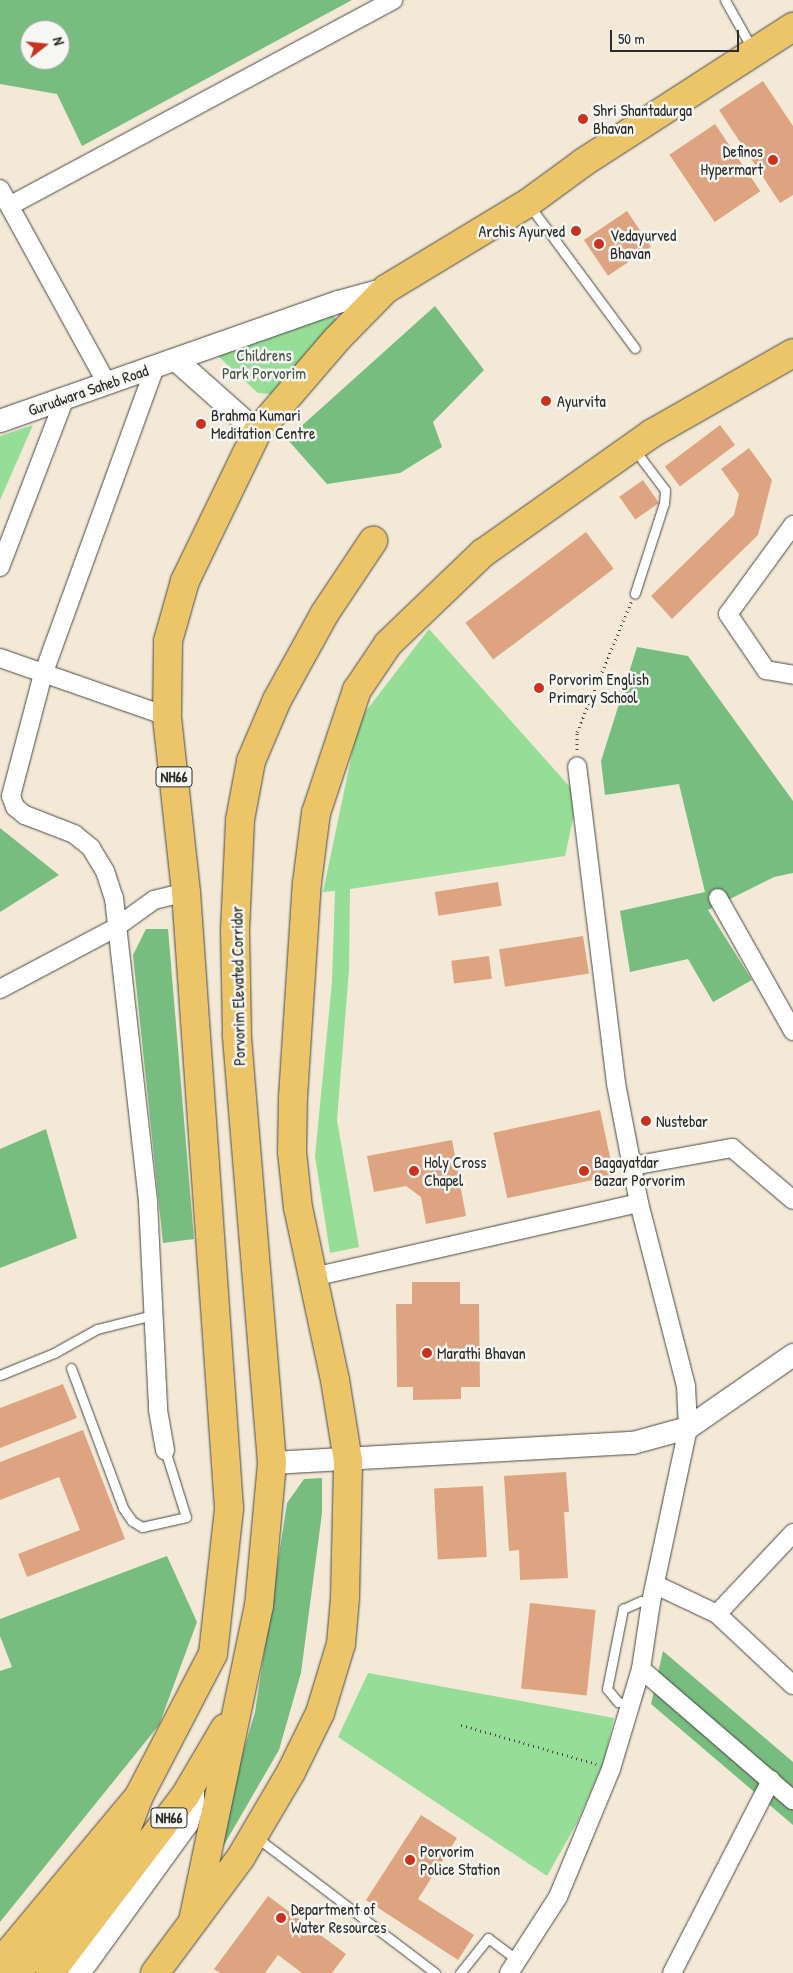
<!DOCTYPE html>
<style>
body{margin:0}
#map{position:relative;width:793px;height:1973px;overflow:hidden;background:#f3e9d6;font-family:"Patrick Hand",sans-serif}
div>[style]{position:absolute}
.green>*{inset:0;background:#96de98}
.forest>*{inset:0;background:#78bd80}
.building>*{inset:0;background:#dea482;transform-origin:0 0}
.path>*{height:3px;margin-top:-1.5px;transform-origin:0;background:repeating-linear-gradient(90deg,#494845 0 1px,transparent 0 5px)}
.roads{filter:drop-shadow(0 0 1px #494845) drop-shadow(0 0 1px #494845)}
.service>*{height:9px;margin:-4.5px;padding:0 4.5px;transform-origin:4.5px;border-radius:4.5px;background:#fff}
.minor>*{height:18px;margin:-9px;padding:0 9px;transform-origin:9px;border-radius:9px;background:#fff}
.tertiary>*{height:22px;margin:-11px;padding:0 11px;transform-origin:11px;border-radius:11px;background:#fff}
.primary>*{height:28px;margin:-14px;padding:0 14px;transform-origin:14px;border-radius:14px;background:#ecc569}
.trunk>*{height:28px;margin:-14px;padding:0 14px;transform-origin:14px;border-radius:14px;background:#ecc569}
.dots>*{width:14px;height:14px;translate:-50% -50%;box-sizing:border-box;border:2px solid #f6f6f2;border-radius:50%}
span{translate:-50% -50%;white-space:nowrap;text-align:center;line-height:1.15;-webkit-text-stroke:5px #f6f6f2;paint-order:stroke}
.shield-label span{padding:1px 4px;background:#f6f6f2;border:1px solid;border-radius:4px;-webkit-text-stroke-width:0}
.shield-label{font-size:15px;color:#2b2b2b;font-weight:700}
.poi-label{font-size:16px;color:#2b2b2b}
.left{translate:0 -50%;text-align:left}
.right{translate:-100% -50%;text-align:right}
.park-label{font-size:16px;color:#465846}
.street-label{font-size:16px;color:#2b2b2b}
.north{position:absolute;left:20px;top:20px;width:50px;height:50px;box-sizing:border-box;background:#f6f6f2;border:1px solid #a5a5a2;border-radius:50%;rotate:74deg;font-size:14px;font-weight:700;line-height:20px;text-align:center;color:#2b2b2b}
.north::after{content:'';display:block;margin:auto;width:18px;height:22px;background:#c8321e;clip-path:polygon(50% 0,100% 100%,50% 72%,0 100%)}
.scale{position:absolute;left:610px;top:30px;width:129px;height:22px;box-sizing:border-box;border:2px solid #2b2b2b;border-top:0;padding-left:6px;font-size:15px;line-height:18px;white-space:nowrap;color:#2b2b2b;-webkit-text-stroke:4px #f6f6f2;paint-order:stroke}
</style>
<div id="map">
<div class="green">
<i style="clip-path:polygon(331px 312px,339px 323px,270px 394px,258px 393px,218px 356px)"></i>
<i style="clip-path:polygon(33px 425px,0 500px,0 436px)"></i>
<i style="clip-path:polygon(429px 629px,578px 796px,565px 856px,350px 889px,349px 970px,337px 1120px,359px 1247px,330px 1253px,315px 1156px,332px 982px,335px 891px,323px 892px,359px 720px)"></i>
<i style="clip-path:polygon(368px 1673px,614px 1718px,604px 1761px,578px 1821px,547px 1876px,338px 1737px)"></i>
</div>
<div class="forest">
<i style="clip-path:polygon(evenodd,0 0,352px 0,82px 146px,57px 94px,0 84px,0 0,30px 30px,60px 30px,60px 60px,30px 60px,30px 30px)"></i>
<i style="clip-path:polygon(435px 306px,484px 370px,433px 422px,442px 447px,400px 473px,327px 484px,287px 439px)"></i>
<i style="clip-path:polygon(637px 647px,688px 656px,793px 801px,793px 873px,774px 877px,708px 910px,752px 980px,713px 1002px,688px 959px,630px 972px,620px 911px,705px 892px,679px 784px,605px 795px,601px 761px)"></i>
<i style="clip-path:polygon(0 828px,59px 875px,0 912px)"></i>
<i style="clip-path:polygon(146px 929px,168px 929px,194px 1239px,163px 1243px,133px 955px)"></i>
<i style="clip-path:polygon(46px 1129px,77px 1238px,0 1268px,0 1149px)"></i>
<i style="clip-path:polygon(322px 1478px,322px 1513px,301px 1673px,279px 1750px,221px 1850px,215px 1846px,255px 1712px,287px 1503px,304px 1479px)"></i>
<i style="clip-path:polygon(167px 1556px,197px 1622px,159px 1725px,0 1922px,0 1671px,12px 1667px,0 1636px,0 1619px)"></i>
<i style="clip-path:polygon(663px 1651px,793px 1762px,793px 1825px,651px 1704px)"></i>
</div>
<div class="building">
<i style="clip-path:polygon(763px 81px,793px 126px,793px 195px,780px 203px,719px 110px)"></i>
<i style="left:715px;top:124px;width:81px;height:55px;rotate:56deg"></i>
<i style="left:627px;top:211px;width:43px;height:52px;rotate:56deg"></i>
<i style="left:720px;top:425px;width:25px;height:69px;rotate:53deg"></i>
<i style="clip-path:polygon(749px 448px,772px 480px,758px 535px,672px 619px,651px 596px,734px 515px,739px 494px,721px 469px)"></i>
<i style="left:643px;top:480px;width:28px;height:29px;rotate:55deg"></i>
<i style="left:586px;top:532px;width:46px;height:151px;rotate:53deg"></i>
<i style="left:498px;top:882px;width:24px;height:64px;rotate:81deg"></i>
<i style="left:583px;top:936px;width:38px;height:85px;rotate:81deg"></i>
<i style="left:489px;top:956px;width:23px;height:38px;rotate:83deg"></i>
<i style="left:600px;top:1110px;width:67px;height:109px;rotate:78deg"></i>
<i style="clip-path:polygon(452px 1140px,466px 1216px,426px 1224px,421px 1197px,406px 1186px,374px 1192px,367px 1156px)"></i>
<i style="clip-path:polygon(412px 1282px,460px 1282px,460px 1304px,479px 1304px,480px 1387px,461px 1387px,461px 1399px,413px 1400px,413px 1387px,397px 1387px,396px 1304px,412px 1304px)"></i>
<i style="clip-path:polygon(63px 1384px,77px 1418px,0 1448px,0 1408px)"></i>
<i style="clip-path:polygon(83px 1430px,125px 1539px,27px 1577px,18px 1554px,80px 1530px,59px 1477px,0 1500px,0 1462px)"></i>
<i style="clip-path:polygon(566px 1472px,569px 1512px,564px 1512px,568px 1578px,520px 1580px,519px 1550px,509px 1551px,504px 1476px)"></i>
<i style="left:483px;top:1486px;width:71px;height:49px;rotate:87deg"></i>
<i style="left:530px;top:1603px;width:66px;height:86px;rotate:6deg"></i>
<i style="clip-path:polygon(421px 1815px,457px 1838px,418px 1899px,474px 1935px,458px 1960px,366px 1900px)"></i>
<i style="clip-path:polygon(268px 1896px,346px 1954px,332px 1973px,302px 1973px,278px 1955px,265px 1973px,220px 1973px,214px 1969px)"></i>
</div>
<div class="path">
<i style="left:577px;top:750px;width:18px;rotate:-90deg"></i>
<i style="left:577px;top:732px;width:141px;rotate:-67.4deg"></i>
<i style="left:461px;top:1725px;width:141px;rotate:16deg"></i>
</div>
<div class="roads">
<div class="service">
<i style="left:725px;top:0;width:57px;rotate:60.8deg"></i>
<i style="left:529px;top:205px;width:178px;rotate:53.5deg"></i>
<i style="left:634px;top:449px;width:51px;rotate:52.9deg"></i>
<i style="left:665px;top:490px;width:13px;rotate:94deg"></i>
<i style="left:664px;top:503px;width:95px;rotate:107.9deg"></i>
<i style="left:71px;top:1368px;width:149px;rotate:69.6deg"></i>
<i style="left:123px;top:1508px;width:16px;rotate:55deg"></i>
<i style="left:132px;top:1521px;width:12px;rotate:31deg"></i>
<i style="left:142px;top:1527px;width:45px;rotate:-12.8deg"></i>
<i style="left:186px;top:1517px;width:70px;rotate:-107.4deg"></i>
<i style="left:0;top:1375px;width:58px;rotate:-22.2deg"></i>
<i style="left:54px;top:1353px;width:49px;rotate:-29.2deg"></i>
<i style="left:97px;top:1329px;width:58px;rotate:-14deg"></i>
<i style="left:630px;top:1704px;width:12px;rotate:-171deg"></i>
<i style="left:618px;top:1702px;width:17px;rotate:-130deg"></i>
<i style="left:607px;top:1689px;width:82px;rotate:-78.7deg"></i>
<i style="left:623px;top:1609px;width:20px;rotate:-24deg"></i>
<i style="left:641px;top:1601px;width:10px;rotate:6deg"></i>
<i style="left:256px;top:1837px;width:225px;rotate:37.2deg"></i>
<i style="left:460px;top:1973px;width:45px;rotate:-51.3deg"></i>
<i style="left:488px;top:1938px;width:36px;rotate:37deg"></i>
</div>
<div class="minor">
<i style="left:0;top:189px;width:222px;rotate:61.2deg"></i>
<i style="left:11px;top:205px;width:434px;rotate:-28.2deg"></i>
<i style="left:155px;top:367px;width:327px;rotate:110deg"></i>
<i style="left:43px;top:674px;width:126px;rotate:104.7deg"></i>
<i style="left:11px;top:796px;width:12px;rotate:70deg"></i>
<i style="left:15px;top:807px;width:13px;rotate:39deg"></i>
<i style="left:25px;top:815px;width:53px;rotate:21.2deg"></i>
<i style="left:74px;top:834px;width:22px;rotate:39deg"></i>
<i style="left:91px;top:848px;width:27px;rotate:59deg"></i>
<i style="left:105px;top:871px;width:28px;rotate:72deg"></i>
<i style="left:114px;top:898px;width:306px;rotate:83.6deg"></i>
<i style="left:148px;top:1202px;width:208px;rotate:87.2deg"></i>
<i style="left:158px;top:1410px;width:41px;rotate:80.1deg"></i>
<i style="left:793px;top:525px;width:110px;rotate:126.1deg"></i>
<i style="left:728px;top:614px;width:68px;rotate:55.8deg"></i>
<i style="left:766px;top:670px;width:27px;rotate:10deg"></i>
<i style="left:0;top:567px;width:181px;rotate:-69deg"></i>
<i style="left:0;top:658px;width:177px;rotate:19.2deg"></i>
<i style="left:718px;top:898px;width:153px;rotate:60.6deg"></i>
<i style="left:0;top:989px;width:130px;rotate:-27.9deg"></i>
<i style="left:115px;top:928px;width:48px;rotate:-35.7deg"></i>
<i style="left:154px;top:900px;width:33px;rotate:-14deg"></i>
<i style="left:632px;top:1166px;width:102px;rotate:-10.2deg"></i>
<i style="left:732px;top:1148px;width:80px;rotate:40.4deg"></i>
<i style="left:313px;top:1277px;width:334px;rotate:-12.8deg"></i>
<i style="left:656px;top:1585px;width:68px;rotate:25.4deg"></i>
<i style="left:717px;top:1614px;width:104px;rotate:43.1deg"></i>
<i style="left:717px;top:1614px;width:111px;rotate:-46.8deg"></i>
<i style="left:641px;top:1669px;width:201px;rotate:40.8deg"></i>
<i style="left:509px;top:1973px;width:90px;rotate:-57.2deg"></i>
<i style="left:558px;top:1897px;width:139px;rotate:-67.5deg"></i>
<i style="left:611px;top:1769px;width:104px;rotate:-73.3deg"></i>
<i style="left:641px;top:1669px;width:68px;rotate:-81.5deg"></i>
<i style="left:651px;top:1602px;width:178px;rotate:-78deg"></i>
<i style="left:688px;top:1428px;width:42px;rotate:-92.7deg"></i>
<i style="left:686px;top:1386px;width:189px;rotate:-104.4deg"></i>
<i style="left:639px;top:1203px;width:122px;rotate:-100.9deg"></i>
<i style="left:616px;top:1083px;width:319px;rotate:-97deg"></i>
<i style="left:672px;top:1973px;width:217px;rotate:-62.8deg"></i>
</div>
<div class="tertiary">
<i style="left:176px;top:360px;width:108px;rotate:41.6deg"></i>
<i style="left:0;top:421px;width:358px;rotate:-19.4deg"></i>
<i style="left:338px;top:302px;width:50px;rotate:-15.2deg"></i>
<i style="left:272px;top:1463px;width:362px;rotate:-3.2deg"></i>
<i style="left:633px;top:1443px;width:57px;rotate:-15.3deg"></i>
<i style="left:688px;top:1428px;width:128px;rotate:-34.8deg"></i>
<i style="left:79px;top:1973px;width:184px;rotate:-54.1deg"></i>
<i style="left:187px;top:1824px;width:21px;rotate:-73deg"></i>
<i style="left:193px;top:1804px;width:21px;rotate:-90deg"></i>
</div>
<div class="primary">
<i style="left:0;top:1963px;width:211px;rotate:-50.2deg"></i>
<i style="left:155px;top:1973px;width:144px;rotate:-53.4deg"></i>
<i style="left:241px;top:1857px;width:99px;rotate:-59.5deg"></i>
<i style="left:291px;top:1772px;width:66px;rotate:-63.8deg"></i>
<i style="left:320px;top:1713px;width:72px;rotate:-73.1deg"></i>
<i style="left:341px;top:1644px;width:46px;rotate:-85deg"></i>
<i style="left:345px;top:1598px;width:137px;rotate:-88.7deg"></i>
<i style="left:348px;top:1461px;width:82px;rotate:-99.1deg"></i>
<i style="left:335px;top:1380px;width:176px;rotate:-102.1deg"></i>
<i style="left:298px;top:1208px;width:56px;rotate:-96.1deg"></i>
<i style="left:292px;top:1152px;width:55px;rotate:-89deg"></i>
<i style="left:293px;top:1097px;width:214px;rotate:-86.3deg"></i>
<i style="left:307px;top:883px;width:71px;rotate:-82.7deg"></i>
<i style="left:316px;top:813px;width:130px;rotate:-71.6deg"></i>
<i style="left:357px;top:690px;width:55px;rotate:-56deg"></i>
<i style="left:388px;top:644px;width:132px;rotate:-43.8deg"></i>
<i style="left:483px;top:553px;width:206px;rotate:-35.3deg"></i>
<i style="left:651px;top:434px;width:163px;rotate:-29.7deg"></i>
</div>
<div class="trunk">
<i style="left:193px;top:1921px;width:322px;rotate:-78.2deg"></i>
<i style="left:259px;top:1606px;width:144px;rotate:-84.8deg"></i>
<i style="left:272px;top:1463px;width:430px;rotate:-94.7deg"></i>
<i style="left:237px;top:1034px;width:103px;rotate:-91.1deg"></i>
<i style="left:235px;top:931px;width:111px;rotate:-87.4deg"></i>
<i style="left:240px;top:820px;width:60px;rotate:-79.4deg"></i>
<i style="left:251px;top:761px;width:66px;rotate:-66.9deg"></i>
<i style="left:277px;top:700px;width:99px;rotate:-61.1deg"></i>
<i style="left:325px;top:613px;width:87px;rotate:-56.3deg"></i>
<i style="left:17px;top:1973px;width:172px;rotate:-51.9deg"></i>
<i style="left:123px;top:1838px;width:45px;rotate:-69.1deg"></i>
<i style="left:139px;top:1796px;width:160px;rotate:-62.5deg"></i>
<i style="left:213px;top:1654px;width:147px;rotate:-83.7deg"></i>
<i style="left:229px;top:1508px;width:617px;rotate:-93.99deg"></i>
<i style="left:186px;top:892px;width:177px;rotate:-96.2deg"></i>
<i style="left:167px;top:716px;width:75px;rotate:-89.2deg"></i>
<i style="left:168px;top:641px;width:62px;rotate:-74.2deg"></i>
<i style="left:185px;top:581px;width:165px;rotate:-64.2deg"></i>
<i style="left:257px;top:432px;width:123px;rotate:-49.3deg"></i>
<i style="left:337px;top:339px;width:70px;rotate:-45.6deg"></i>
<i style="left:386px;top:289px;width:166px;rotate:-31.2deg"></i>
<i style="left:528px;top:203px;width:69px;rotate:-36.2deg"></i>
<i style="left:584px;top:162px;width:249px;rotate:-32.9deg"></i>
<i style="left:50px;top:1973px;width:223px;rotate:-52.7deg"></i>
<i style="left:185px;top:1796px;width:79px;rotate:-59.5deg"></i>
</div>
</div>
<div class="dots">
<i style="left:583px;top:119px;background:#c8321e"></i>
<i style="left:773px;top:160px;background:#c8321e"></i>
<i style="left:576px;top:231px;background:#c8321e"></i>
<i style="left:599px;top:244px;background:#c8321e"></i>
<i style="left:546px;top:401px;background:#c8321e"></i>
<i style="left:201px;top:424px;background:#c8321e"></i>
<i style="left:539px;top:688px;background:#c8321e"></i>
<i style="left:646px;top:1121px;background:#c8321e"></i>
<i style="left:414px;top:1171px;background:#c8321e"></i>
<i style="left:584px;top:1171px;background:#c8321e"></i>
<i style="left:427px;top:1353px;background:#c8321e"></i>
<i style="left:410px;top:1860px;background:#c8321e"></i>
<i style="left:281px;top:1918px;background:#c8321e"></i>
</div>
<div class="shield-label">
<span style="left:174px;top:777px">NH66</span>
<span style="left:169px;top:1818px">NH66</span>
</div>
<div class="poi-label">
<span class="left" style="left:593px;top:119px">Shri Shantadurga<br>Bhavan</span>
<span class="right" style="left:763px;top:160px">Definos<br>Hypermart</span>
<span class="right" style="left:565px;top:231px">Archis Ayurved</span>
<span class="left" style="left:610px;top:244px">Vedayurved<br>Bhavan</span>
<span class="left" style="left:557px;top:401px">Ayurvita</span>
<span class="left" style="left:211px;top:424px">Brahma Kumari<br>Meditation Centre</span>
<span class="left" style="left:549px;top:688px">Porvorim English<br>Primary School</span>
<span class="left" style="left:656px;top:1121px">Nustebar</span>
<span class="left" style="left:424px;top:1171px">Holy Cross<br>Chapel</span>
<span class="left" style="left:594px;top:1171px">Bagayatdar<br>Bazar Porvorim</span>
<span class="left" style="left:437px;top:1353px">Marathi Bhavan</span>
<span class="left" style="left:420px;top:1860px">Porvorim<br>Police Station</span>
<span class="left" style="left:291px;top:1918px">Department of<br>Water Resources</span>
</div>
<div class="park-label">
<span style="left:264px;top:364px">Childrens<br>Park Porvorim</span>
</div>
<div class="street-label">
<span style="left:88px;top:390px;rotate:-19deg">Gurudwara Saheb Road</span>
<span style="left:238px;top:986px;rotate:-91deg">Porvorim Elevated Corridor</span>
</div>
<div class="north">N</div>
<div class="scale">50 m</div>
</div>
